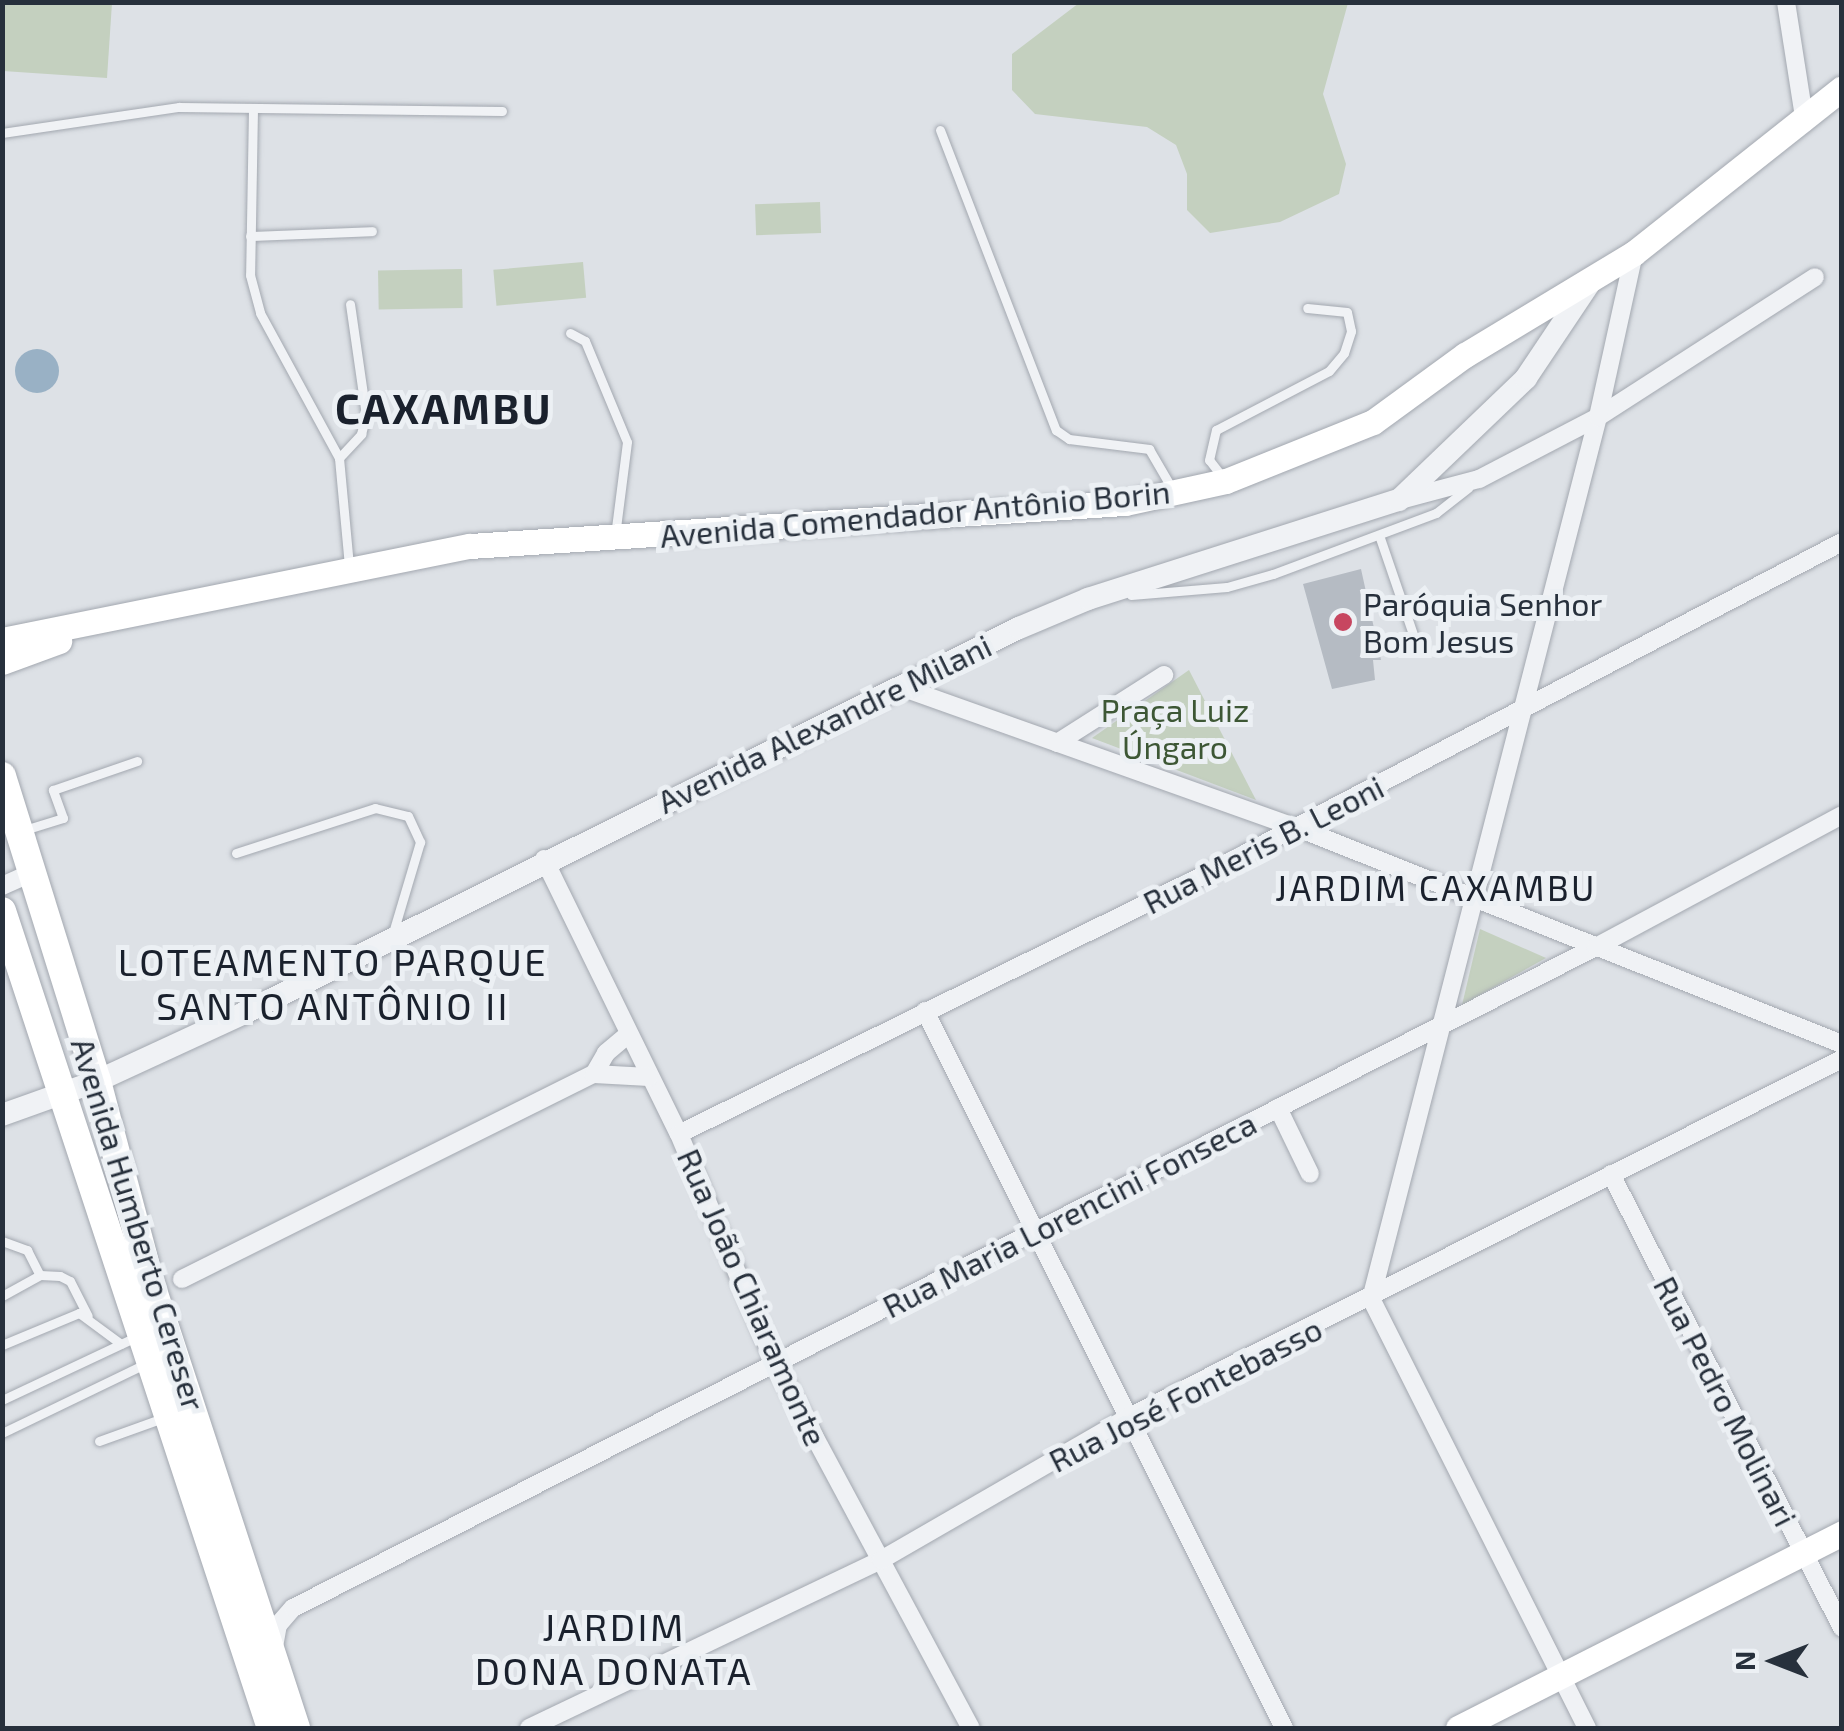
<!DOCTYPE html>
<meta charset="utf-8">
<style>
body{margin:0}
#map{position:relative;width:1844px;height:1731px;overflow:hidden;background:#dde1e6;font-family:"Exo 2",sans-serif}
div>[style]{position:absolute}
.green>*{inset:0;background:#c4d0bf;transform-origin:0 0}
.water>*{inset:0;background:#99b1c5}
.round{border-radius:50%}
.building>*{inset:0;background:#b5bbc3}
.roads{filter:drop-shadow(0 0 2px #a3a8b0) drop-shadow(0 0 2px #a3a8b0)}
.service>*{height:9px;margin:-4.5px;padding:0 4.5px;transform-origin:4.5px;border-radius:4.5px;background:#f0f2f5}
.minor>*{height:18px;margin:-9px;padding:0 9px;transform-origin:9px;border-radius:9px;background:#f0f2f5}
.tertiary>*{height:22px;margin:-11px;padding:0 11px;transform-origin:11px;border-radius:11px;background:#f0f2f5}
.secondary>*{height:25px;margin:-12.5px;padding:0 12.5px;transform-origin:12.5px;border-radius:12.5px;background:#fff}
.primary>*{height:28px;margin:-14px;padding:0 14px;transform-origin:14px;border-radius:14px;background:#fff}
.dots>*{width:28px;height:28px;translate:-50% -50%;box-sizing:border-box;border:5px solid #ecf0f4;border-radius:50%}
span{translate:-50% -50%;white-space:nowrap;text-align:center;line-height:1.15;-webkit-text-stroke:10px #ecf0f4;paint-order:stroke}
.street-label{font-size:32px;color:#27303c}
.poi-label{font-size:32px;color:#27303c}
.left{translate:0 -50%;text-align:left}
.park-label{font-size:32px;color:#3d5735}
.neighbourhood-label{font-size:35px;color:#1a212d;letter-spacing:2.5px}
.quarter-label{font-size:38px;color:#1a212d;letter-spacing:2.5px}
.district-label{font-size:42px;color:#1a212d;font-weight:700;letter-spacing:2.5px}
.frame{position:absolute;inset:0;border:5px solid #27303c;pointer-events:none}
.north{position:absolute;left:1724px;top:1611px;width:100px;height:100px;-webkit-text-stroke:8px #ecf0f4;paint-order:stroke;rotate:270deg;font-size:28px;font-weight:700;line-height:40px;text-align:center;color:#27303c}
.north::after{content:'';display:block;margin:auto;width:35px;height:45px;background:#27303c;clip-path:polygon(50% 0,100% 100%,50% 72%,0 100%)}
</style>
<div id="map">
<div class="green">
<i style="clip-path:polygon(2px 3px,112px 3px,107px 78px,3px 71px)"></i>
<i style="clip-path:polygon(1079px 3px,1348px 3px,1323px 94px,1346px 164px,1339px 194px,1280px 222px,1210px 233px,1187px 210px,1187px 174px,1176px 145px,1147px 127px,1035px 114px,1012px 90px,1012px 54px)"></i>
<i style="left:820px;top:202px;width:31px;height:65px;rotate:88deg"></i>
<i style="left:583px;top:262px;width:36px;height:90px;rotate:85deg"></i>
<i style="left:462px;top:269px;width:39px;height:84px;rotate:89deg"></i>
<i style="clip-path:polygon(1189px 670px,1256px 800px,1092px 738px)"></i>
<i style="clip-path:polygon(1480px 929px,1546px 958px,1462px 1005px)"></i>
</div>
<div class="water">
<i class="round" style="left:15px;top:349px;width:44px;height:44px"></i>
</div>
<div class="building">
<i style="clip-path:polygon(1361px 569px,1381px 660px,1373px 660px,1375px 680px,1332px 689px,1303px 584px)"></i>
</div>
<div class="roads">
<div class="service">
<i style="left:253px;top:109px;width:166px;rotate:91deg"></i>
<i style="left:250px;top:275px;width:39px;rotate:75deg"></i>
<i style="left:260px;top:313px;width:165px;rotate:61.4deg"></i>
<i style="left:339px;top:458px;width:108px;rotate:84.7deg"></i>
<i style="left:940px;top:130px;width:322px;rotate:68.9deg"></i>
<i style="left:1056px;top:430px;width:16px;rotate:35deg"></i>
<i style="left:1069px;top:439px;width:81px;rotate:7.1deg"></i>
<i style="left:1149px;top:449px;width:44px;rotate:59.9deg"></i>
<i style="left:2px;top:133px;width:179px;rotate:-8.4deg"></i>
<i style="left:179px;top:107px;width:323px;rotate:0.7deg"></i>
<i style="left:250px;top:236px;width:122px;rotate:-2.3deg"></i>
<i style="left:570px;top:333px;width:17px;rotate:28deg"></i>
<i style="left:585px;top:341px;width:109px;rotate:67.4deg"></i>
<i style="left:627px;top:442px;width:95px;rotate:97.3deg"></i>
<i style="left:339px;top:458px;width:33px;rotate:-47deg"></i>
<i style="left:361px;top:434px;width:20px;rotate:-75deg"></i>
<i style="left:366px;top:415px;width:112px;rotate:-98.2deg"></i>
<i style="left:1224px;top:479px;width:24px;rotate:-128deg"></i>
<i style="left:1209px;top:460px;width:31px;rotate:-77deg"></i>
<i style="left:1216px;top:430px;width:127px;rotate:-27.6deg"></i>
<i style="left:1329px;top:371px;width:23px;rotate:-50deg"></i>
<i style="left:1344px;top:353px;width:23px;rotate:-72deg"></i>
<i style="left:1351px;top:331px;width:19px;rotate:-102deg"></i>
<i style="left:1347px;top:312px;width:40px;rotate:-174.3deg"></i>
<i style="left:1379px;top:535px;width:111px;rotate:71.1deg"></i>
<i style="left:1131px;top:595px;width:96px;rotate:-4.8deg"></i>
<i style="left:1227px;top:587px;width:48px;rotate:-15.8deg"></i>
<i style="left:1273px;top:574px;width:174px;rotate:-20.5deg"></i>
<i style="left:1436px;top:513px;width:41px;rotate:-38deg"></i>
<i style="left:21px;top:831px;width:44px;rotate:-17.2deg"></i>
<i style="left:63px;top:818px;width:30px;rotate:-110deg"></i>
<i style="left:53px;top:790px;width:89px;rotate:-19deg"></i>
<i style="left:236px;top:853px;width:146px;rotate:-17.9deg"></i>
<i style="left:375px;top:808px;width:34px;rotate:14deg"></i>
<i style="left:408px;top:816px;width:29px;rotate:65deg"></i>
<i style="left:420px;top:842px;width:98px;rotate:106.6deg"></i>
<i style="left:2px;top:1241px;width:27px;rotate:20deg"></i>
<i style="left:27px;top:1250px;width:28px;rotate:63deg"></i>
<i style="left:2px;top:1296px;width:43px;rotate:-28.9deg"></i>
<i style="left:40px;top:1275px;width:20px;rotate:3deg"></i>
<i style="left:60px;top:1276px;width:11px;rotate:27deg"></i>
<i style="left:70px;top:1281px;width:39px;rotate:63deg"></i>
<i style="left:2px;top:1345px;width:83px;rotate:-22.6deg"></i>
<i style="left:79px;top:1313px;width:52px;rotate:36.4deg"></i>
<i style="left:2px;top:1400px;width:150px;rotate:-25.2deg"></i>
<i style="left:2px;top:1433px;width:161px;rotate:-25.8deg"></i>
<i style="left:99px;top:1441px;width:68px;rotate:-19.8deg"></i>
</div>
<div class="minor">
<i style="left:1786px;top:2px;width:122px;rotate:81.1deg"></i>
<i style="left:1400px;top:500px;width:82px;rotate:-14.9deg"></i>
<i style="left:1479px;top:479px;width:134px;rotate:-27.5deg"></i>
<i style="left:1598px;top:417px;width:258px;rotate:-32.8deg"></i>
<i style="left:901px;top:687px;width:421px;rotate:19.6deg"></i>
<i style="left:1298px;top:828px;width:585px;rotate:21.66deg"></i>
<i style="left:1057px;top:743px;width:127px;rotate:-32.4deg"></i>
<i style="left:544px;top:859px;width:306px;rotate:63.9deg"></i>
<i style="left:679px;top:1134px;width:248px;rotate:67.3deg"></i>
<i style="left:775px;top:1363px;width:414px;rotate:61.8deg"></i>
<i style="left:2px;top:886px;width:30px;rotate:-24deg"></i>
<i style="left:925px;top:1011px;width:802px;rotate:63.4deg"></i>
<i style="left:594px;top:1074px;width:24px;rotate:-60deg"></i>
<i style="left:606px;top:1053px;width:30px;rotate:-40deg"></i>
<i style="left:1278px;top:1108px;width:73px;rotate:64.1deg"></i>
<i style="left:679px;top:1134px;width:597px;rotate:-26.26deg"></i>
<i style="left:1214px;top:870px;width:708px;rotate:-27.58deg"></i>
<i style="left:1611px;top:1174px;width:509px;rotate:63.03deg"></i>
<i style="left:182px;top:1279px;width:460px;rotate:-26.5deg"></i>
<i style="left:594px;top:1074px;width:55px;rotate:3.1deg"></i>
<i style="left:274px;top:1647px;width:22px;rotate:-80deg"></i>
<i style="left:278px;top:1625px;width:23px;rotate:-49deg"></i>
<i style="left:293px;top:1608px;width:1461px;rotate:-26.9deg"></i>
<i style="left:1596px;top:947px;width:279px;rotate:-28.2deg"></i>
<i style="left:529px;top:1728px;width:390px;rotate:-25.5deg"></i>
<i style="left:881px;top:1560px;width:284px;rotate:-30deg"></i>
<i style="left:1127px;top:1418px;width:800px;rotate:-26.66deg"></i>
<i style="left:1587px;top:1728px;width:480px;rotate:-116.7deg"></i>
<i style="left:1371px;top:1299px;width:911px;rotate:-75.57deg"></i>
<i style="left:1598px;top:417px;width:168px;rotate:-77.6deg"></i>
</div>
<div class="tertiary">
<i style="left:2px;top:1115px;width:101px;rotate:-19.7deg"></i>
<i style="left:97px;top:1081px;width:162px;rotate:-24.8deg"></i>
<i style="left:244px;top:1013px;width:865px;rotate:-26.42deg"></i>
<i style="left:1019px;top:628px;width:75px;rotate:-22.8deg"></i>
<i style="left:1088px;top:599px;width:326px;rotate:-17.7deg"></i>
<i style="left:1399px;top:500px;width:176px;rotate:-43.8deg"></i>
<i style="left:1526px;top:378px;width:117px;rotate:-56.2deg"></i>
</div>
<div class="secondary">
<i style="left:2px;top:640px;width:477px;rotate:-11.4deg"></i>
<i style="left:470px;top:546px;width:656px;rotate:-3.76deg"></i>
<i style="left:1125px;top:503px;width:103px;rotate:-12.3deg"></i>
<i style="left:1226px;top:481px;width:158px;rotate:-21.9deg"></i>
<i style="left:1373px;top:422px;width:114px;rotate:-36.1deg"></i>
<i style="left:1465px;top:355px;width:197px;rotate:-31.1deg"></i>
<i style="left:1634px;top:253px;width:265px;rotate:-38.4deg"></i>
<i style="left:2px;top:662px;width:61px;rotate:-20.2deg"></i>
<i style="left:1458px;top:1728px;width:431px;rotate:-26.9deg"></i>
</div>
<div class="primary">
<i style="left:2px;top:776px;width:319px;rotate:72.7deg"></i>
<i style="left:97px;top:1081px;width:207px;rotate:75.2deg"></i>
<i style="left:150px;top:1281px;width:470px;rotate:71.9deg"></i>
<i style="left:2px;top:911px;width:860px;rotate:71.78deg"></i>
</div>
</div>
<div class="dots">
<i style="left:1343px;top:622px;background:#c74660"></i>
</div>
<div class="street-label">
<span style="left:915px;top:513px;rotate:-5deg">Avenida Comendador Antônio Borin</span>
<span style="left:824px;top:723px;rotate:-26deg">Avenida Alexandre Milani</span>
<span style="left:1263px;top:844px;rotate:-27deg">Rua Meris B. Leoni</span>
<span style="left:1069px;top:1214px;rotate:-27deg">Rua Maria Lorencini Fonseca</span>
<span style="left:139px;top:1224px;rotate:73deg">Avenida Humberto Cereser</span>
<span style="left:753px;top:1297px;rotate:66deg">Rua João Chiaramonte</span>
<span style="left:1185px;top:1394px;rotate:-27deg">Rua José Fontebasso</span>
<span style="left:1726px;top:1401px;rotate:63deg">Rua Pedro Molinari</span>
</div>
<div class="poi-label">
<span class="left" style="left:1363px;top:622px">Paróquia Senhor<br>Bom Jesus</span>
</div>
<div class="park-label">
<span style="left:1175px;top:728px">Praça Luiz<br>Úngaro</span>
</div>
<div class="neighbourhood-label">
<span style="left:1436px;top:887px">JARDIM CAXAMBU</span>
</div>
<div class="quarter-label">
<span style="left:333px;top:984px">LOTEAMENTO PARQUE<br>SANTO ANTÔNIO II</span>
<span style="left:614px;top:1649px">JARDIM<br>DONA DONATA</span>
</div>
<div class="district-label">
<span style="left:444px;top:407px">CAXAMBU</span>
</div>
<div class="frame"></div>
<div class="north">N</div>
</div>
